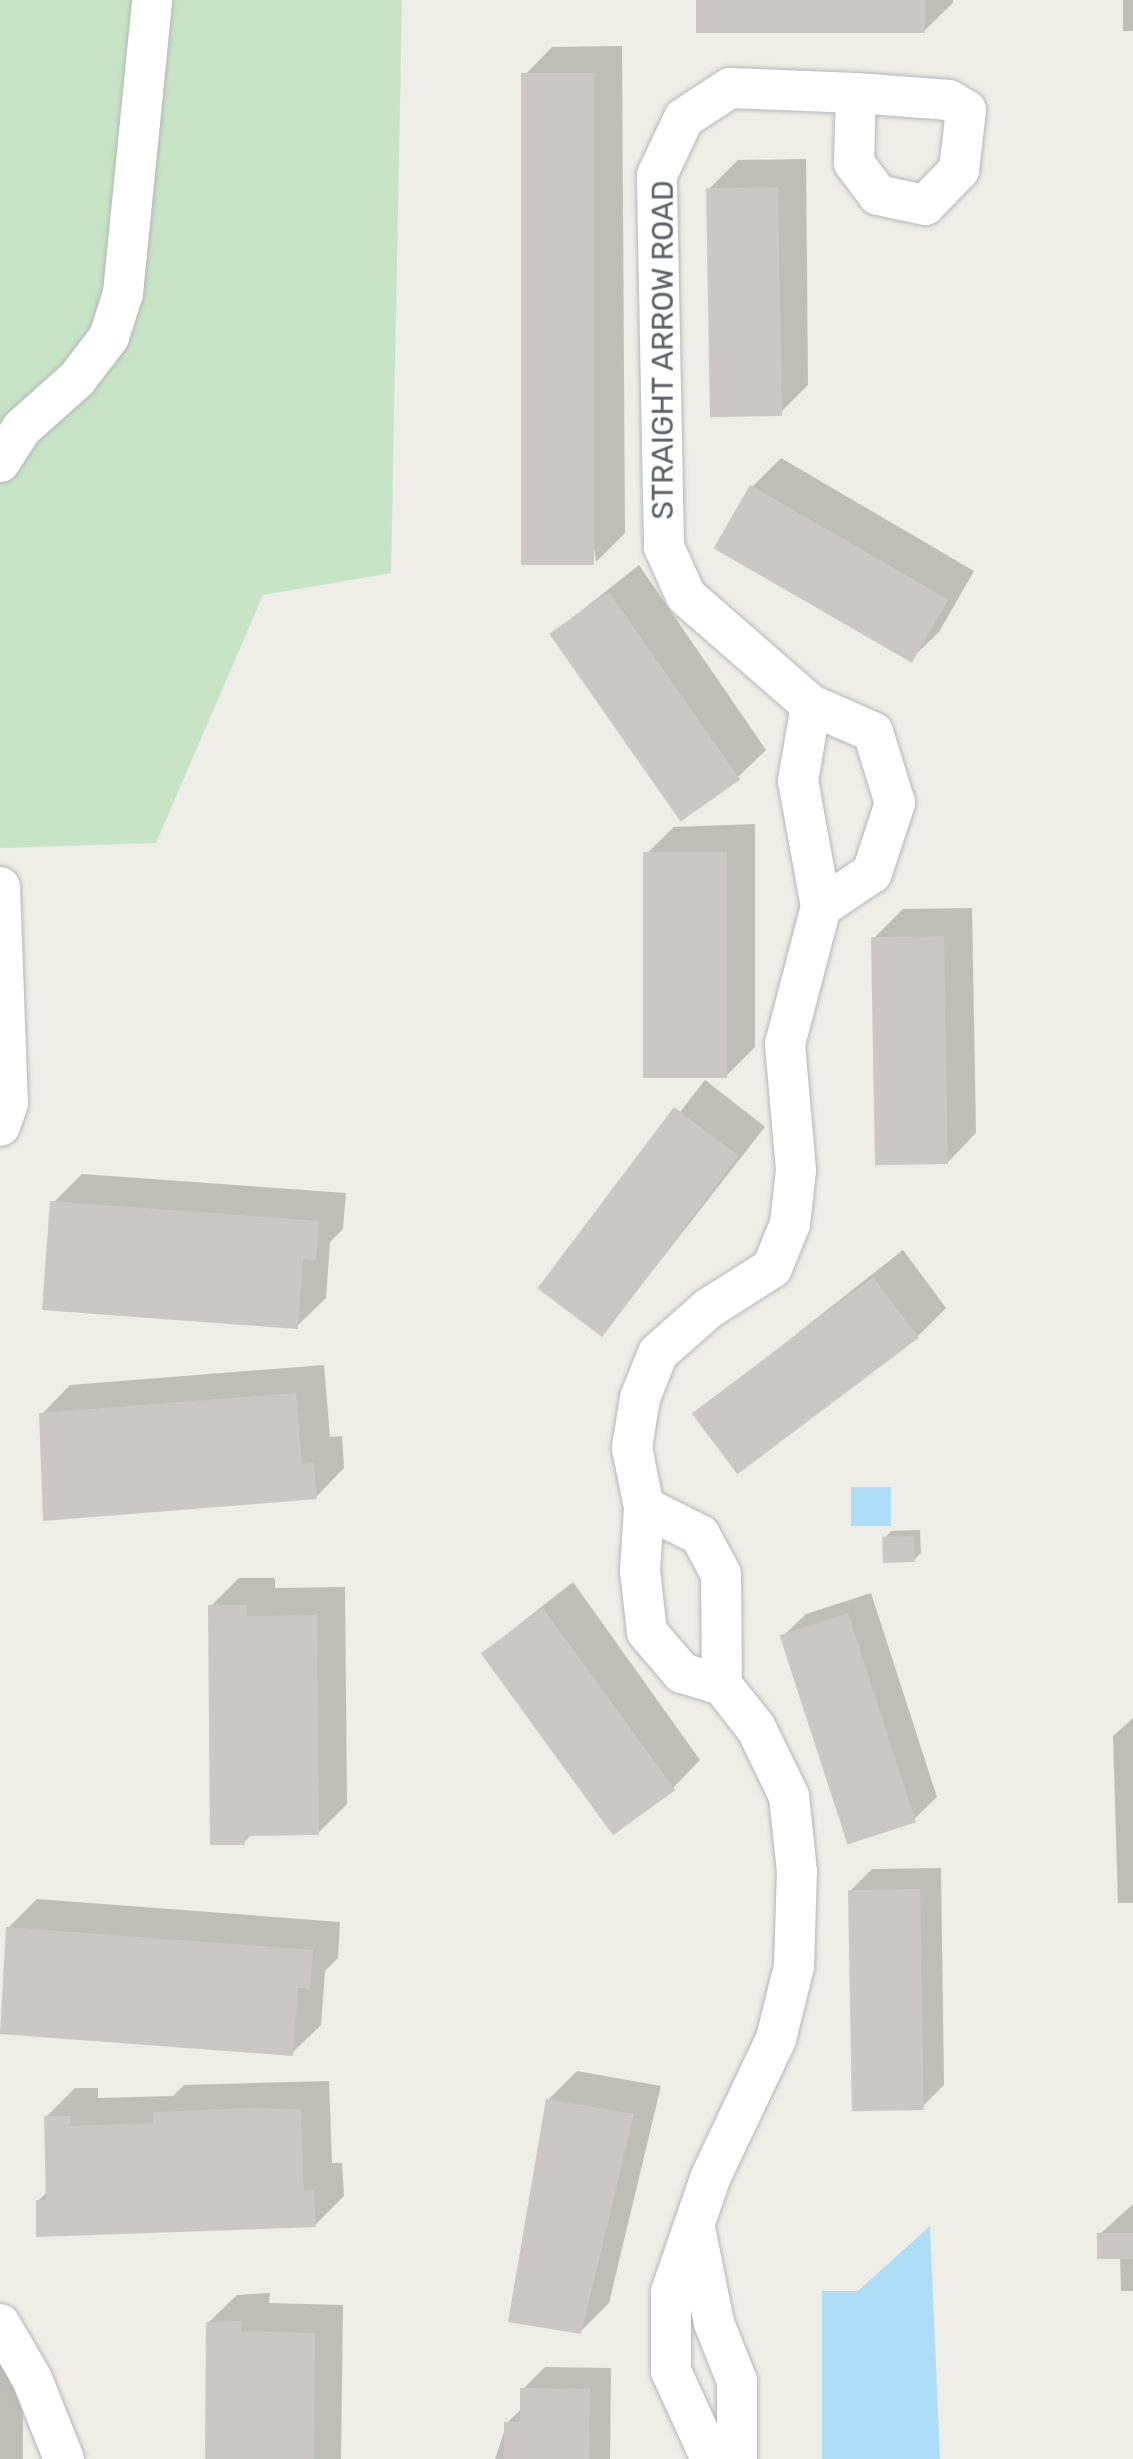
<!DOCTYPE html>
<style>
body{margin:0}
#map{position:relative;width:1133px;height:2459px;overflow:hidden;background:#efede7;font-family:Rubik,sans-serif}
div>[style]{position:absolute}
.green>*{inset:0;background:#c8e4c6}
.water>*{inset:0;background:#aeddf7;transform-origin:0 0}
.shadow>*{inset:0;background:#0003;transform-origin:0 0}
.building>*{inset:0;background:#cbc7c4;transform-origin:0 0}
.roads{filter:drop-shadow(0 0 2px #b4b7ba) drop-shadow(0 0 2px #b4b7ba)}
.minor>*{height:40px;margin:-20px;padding:0 20px;transform-origin:20px;border-radius:20px;background:#fff}
span{translate:-50% -50%;white-space:nowrap;text-align:center;line-height:1.15;-webkit-text-stroke:8px #fff;paint-order:stroke}
.street-label{font-size:30px;color:#5e6266}
</style>
<div id="map">
<div class="green">
<i style="clip-path:polygon(0 0,402px 0,391px 573px,263px 595px,156px 843px,0 848px)"></i>
</div>
<div class="water">
<i style="left:851px;top:1487px;width:40px;height:39px"></i>
<i style="clip-path:polygon(930px 2226px,940px 2459px,822px 2459px,822px 2291px,858px 2291px)"></i>
</div>
<div class="shadow">
<i style="clip-path:polygon(699px 0,953px 0,953px 3px,924px 31px)"></i>
<i style="left:1123px;top:0;width:10px;height:31px"></i>
<i style="clip-path:polygon(622px 46px,625px 533px,596px 562px,524px 76px,552px 47px)"></i>
<i style="clip-path:polygon(806px 159px,808px 385px,779px 414px,709px 189px,738px 160px)"></i>
<i style="clip-path:polygon(781px 458px,974px 571px,939px 632px,910px 660px,752px 487px)"></i>
<i style="clip-path:polygon(639px 565px,766px 750px,737px 778px,552px 634px)"></i>
<i style="clip-path:polygon(755px 824px,755px 1047px,726px 1076px,645px 855px,674px 827px)"></i>
<i style="clip-path:polygon(972px 908px,976px 1133px,948px 1162px,874px 938px,903px 909px)"></i>
<i style="left:705px;top:1080px;width:76px;height:265px;rotate:38deg"></i>
<i style="clip-path:polygon(82px 1174px,346px 1193px,343px 1229px,330px 1242px,326px 1298px,297px 1326px,53px 1203px)"></i>
<i style="clip-path:polygon(903px 1250px,946px 1308px,918px 1336px,695px 1414px)"></i>
<i style="clip-path:polygon(324px 1365px,330px 1437px,342px 1436px,344px 1468px,316px 1497px,42px 1414px,70px 1385px)"></i>
<i style="clip-path:polygon(920px 1530px,921px 1553px,914px 1560px,885px 1538px,891px 1531px)"></i>
<i style="clip-path:polygon(239px 1578px,275px 1578px,275px 1588px,345px 1587px,347px 1804px,318px 1833px,253px 1833px,243px 1843px,211px 1606px)"></i>
<i style="clip-path:polygon(573px 1582px,700px 1760px,672px 1789px,483px 1653px)"></i>
<i style="clip-path:polygon(871px 1593px,937px 1797px,914px 1819px,783px 1636px,806px 1614px)"></i>
<i style="clip-path:polygon(1133px 1718px,1133px 1903px,1118px 1903px,1113px 1736px)"></i>
<i style="clip-path:polygon(941px 1868px,944px 2085px,922px 2107px,850px 1891px,872px 1869px)"></i>
<i style="clip-path:polygon(37px 1899px,340px 1922px,338px 1958px,325px 1971px,321px 2025px,292px 2053px,8px 1928px)"></i>
<i style="clip-path:polygon(577px 2071px,661px 2086px,609px 2303px,580px 2332px,548px 2100px)"></i>
<i style="clip-path:polygon(329px 2081px,332px 2163px,342px 2163px,344px 2196px,315px 2225px,38px 2201px,48px 2191px,46px 2117px,75px 2088px,98px 2088px,98px 2098px,173px 2096px,184px 2085px)"></i>
<i style="clip-path:polygon(1133px 2204px,1133px 2291px,1121px 2291px,1120px 2257px,1099px 2235px)"></i>
<i style="clip-path:polygon(270px 2293px,269px 2303px,343px 2305px,341px 2459px,208px 2459px,208px 2323px,237px 2295px)"></i>
<i style="left:0;top:2345px;width:23px;height:114px"></i>
<i style="clip-path:polygon(545px 2367px,611px 2368px,610px 2459px,495px 2459px,507px 2423px,523px 2407px,523px 2389px)"></i>
</div>
<div class="building">
<i style="left:696px;top:0;width:229px;height:33px"></i>
<i style="left:594px;top:73px;width:492px;height:73px;rotate:90deg"></i>
<i style="left:778px;top:187px;width:229px;height:72px;rotate:89deg"></i>
<i style="left:750px;top:485px;width:229px;height:73px;rotate:30deg"></i>
<i style="left:609px;top:592px;width:229px;height:73px;rotate:55deg"></i>
<i style="left:727px;top:852px;width:226px;height:84px;rotate:90deg"></i>
<i style="left:944px;top:936px;width:228px;height:73px;rotate:89deg"></i>
<i style="left:674px;top:1107px;width:81px;height:227px;rotate:37deg"></i>
<i style="clip-path:polygon(50px 1201px,319px 1221px,316px 1260px,303px 1259px,298px 1329px,42px 1310px)"></i>
<i style="left:873px;top:1277px;width:76px;height:227px;rotate:53deg"></i>
<i style="clip-path:polygon(296px 1393px,302px 1464px,314px 1463px,317px 1499px,43px 1521px,39px 1413px)"></i>
<i style="left:914px;top:1536px;width:26px;height:32px;rotate:88deg"></i>
<i style="clip-path:polygon(208px 1605px,247px 1605px,247px 1616px,317px 1615px,319px 1835px,244px 1836px,245px 1845px,210px 1845px)"></i>
<i style="left:543px;top:1608px;width:225px;height:77px;rotate:54deg"></i>
<i style="left:848px;top:1613px;width:220px;height:72px;rotate:72deg"></i>
<i style="left:920px;top:1889px;width:221px;height:72px;rotate:89deg"></i>
<i style="clip-path:polygon(6px 1927px,313px 1950px,310px 1989px,298px 1988px,293px 2056px,0 2034px)"></i>
<i style="clip-path:polygon(546px 2099px,634px 2114px,581px 2334px,508px 2322px)"></i>
<i style="clip-path:polygon(254px 2108px,301px 2109px,304px 2191px,314px 2190px,316px 2227px,36px 2237px,36px 2200px,46px 2200px,44px 2116px,71px 2116px,70px 2126px,153px 2123px,153px 2112px)"></i>
<i style="left:1133px;top:2233px;width:26px;height:36px;rotate:90deg"></i>
<i style="clip-path:polygon(242px 2321px,241px 2331px,315px 2333px,314px 2459px,205px 2459px,206px 2322px)"></i>
<i style="clip-path:polygon(520px 2388px,590px 2389px,589px 2459px,504px 2459px,504px 2422px,520px 2422px)"></i>
</div>
<div class="roads">
<div class="minor">
<i style="left:0;top:462px;width:40px;rotate:-57.1deg"></i>
<i style="left:22px;top:428px;width:74px;rotate:-41.7deg"></i>
<i style="left:77px;top:379px;width:53px;rotate:-52.7deg"></i>
<i style="left:109px;top:337px;width:46px;rotate:-72.3deg"></i>
<i style="left:123px;top:293px;width:294px;rotate:-84.3deg"></i>
<i style="left:0;top:887px;width:216px;rotate:87.9deg"></i>
<i style="left:8px;top:1103px;width:24px;rotate:109deg"></i>
<i style="left:821px;top:907px;width:61px;rotate:-33.7deg"></i>
<i style="left:872px;top:873px;width:74px;rotate:-71.8deg"></i>
<i style="left:895px;top:803px;width:74px;rotate:-107.2deg"></i>
<i style="left:873px;top:732px;width:68px;rotate:-156.5deg"></i>
<i style="left:811px;top:705px;width:166px;rotate:-138.9deg"></i>
<i style="left:686px;top:596px;width:54px;rotate:-114.2deg"></i>
<i style="left:664px;top:547px;width:372px;rotate:-91.1deg"></i>
<i style="left:657px;top:175px;width:63px;rotate:-64.7deg"></i>
<i style="left:684px;top:118px;width:55px;rotate:-33.1deg"></i>
<i style="left:730px;top:88px;width:126px;rotate:2.3deg"></i>
<i style="left:856px;top:93px;width:70px;rotate:91.6deg"></i>
<i style="left:854px;top:163px;width:40px;rotate:53deg"></i>
<i style="left:878px;top:195px;width:48px;rotate:12deg"></i>
<i style="left:925px;top:205px;width:49px;rotate:-45.8deg"></i>
<i style="left:959px;top:170px;width:60px;rotate:-83.3deg"></i>
<i style="left:966px;top:110px;width:20px;rotate:-150deg"></i>
<i style="left:949px;top:100px;width:93px;rotate:-175.7deg"></i>
<i style="left:644px;top:1507px;width:63px;rotate:26.6deg"></i>
<i style="left:700px;top:1535px;width:44px;rotate:61.7deg"></i>
<i style="left:721px;top:1574px;width:111px;rotate:89.5deg"></i>
<i style="left:696px;top:2233px;width:92px;rotate:78.7deg"></i>
<i style="left:714px;top:2323px;width:62px;rotate:68.4deg"></i>
<i style="left:737px;top:2381px;width:78px;rotate:90deg"></i>
<i style="left:0;top:2324px;width:64px;rotate:59.8deg"></i>
<i style="left:32px;top:2379px;width:86px;rotate:68.2deg"></i>
<i style="left:711px;top:2459px;width:97px;rotate:-114.4deg"></i>
<i style="left:671px;top:2371px;width:79px;rotate:-90deg"></i>
<i style="left:671px;top:2292px;width:123px;rotate:-71deg"></i>
<i style="left:711px;top:2176px;width:152px;rotate:-64.6deg"></i>
<i style="left:776px;top:2039px;width:75px;rotate:-76.1deg"></i>
<i style="left:794px;top:1966px;width:94px;rotate:-88.2deg"></i>
<i style="left:797px;top:1872px;width:76px;rotate:-96deg"></i>
<i style="left:789px;top:1796px;width:76px;rotate:-115.9deg"></i>
<i style="left:756px;top:1728px;width:55px;rotate:-128.3deg"></i>
<i style="left:722px;top:1685px;width:42px;rotate:-163.3deg"></i>
<i style="left:682px;top:1673px;width:54px;rotate:-130.5deg"></i>
<i style="left:647px;top:1632px;width:61px;rotate:-96.5deg"></i>
<i style="left:640px;top:1571px;width:64px;rotate:-86.4deg"></i>
<i style="left:644px;top:1507px;width:60px;rotate:-101.5deg"></i>
<i style="left:632px;top:1448px;width:51px;rotate:-80.9deg"></i>
<i style="left:640px;top:1398px;width:48px;rotate:-68.2deg"></i>
<i style="left:658px;top:1353px;width:68px;rotate:-41.4deg"></i>
<i style="left:709px;top:1308px;width:75px;rotate:-32.4deg"></i>
<i style="left:772px;top:1268px;width:48px;rotate:-67.8deg"></i>
<i style="left:790px;top:1224px;width:54px;rotate:-83.7deg"></i>
<i style="left:796px;top:1170px;width:126px;rotate:-95deg"></i>
<i style="left:785px;top:1044px;width:142px;rotate:-75.3deg"></i>
<i style="left:821px;top:907px;width:128px;rotate:-100.3deg"></i>
<i style="left:798px;top:781px;width:77px;rotate:-80.3deg"></i>
</div>
</div>
<div class="street-label">
<span style="left:663px;top:350px;rotate:-90deg">STRAIGHT ARROW ROAD</span>
</div>
</div>
